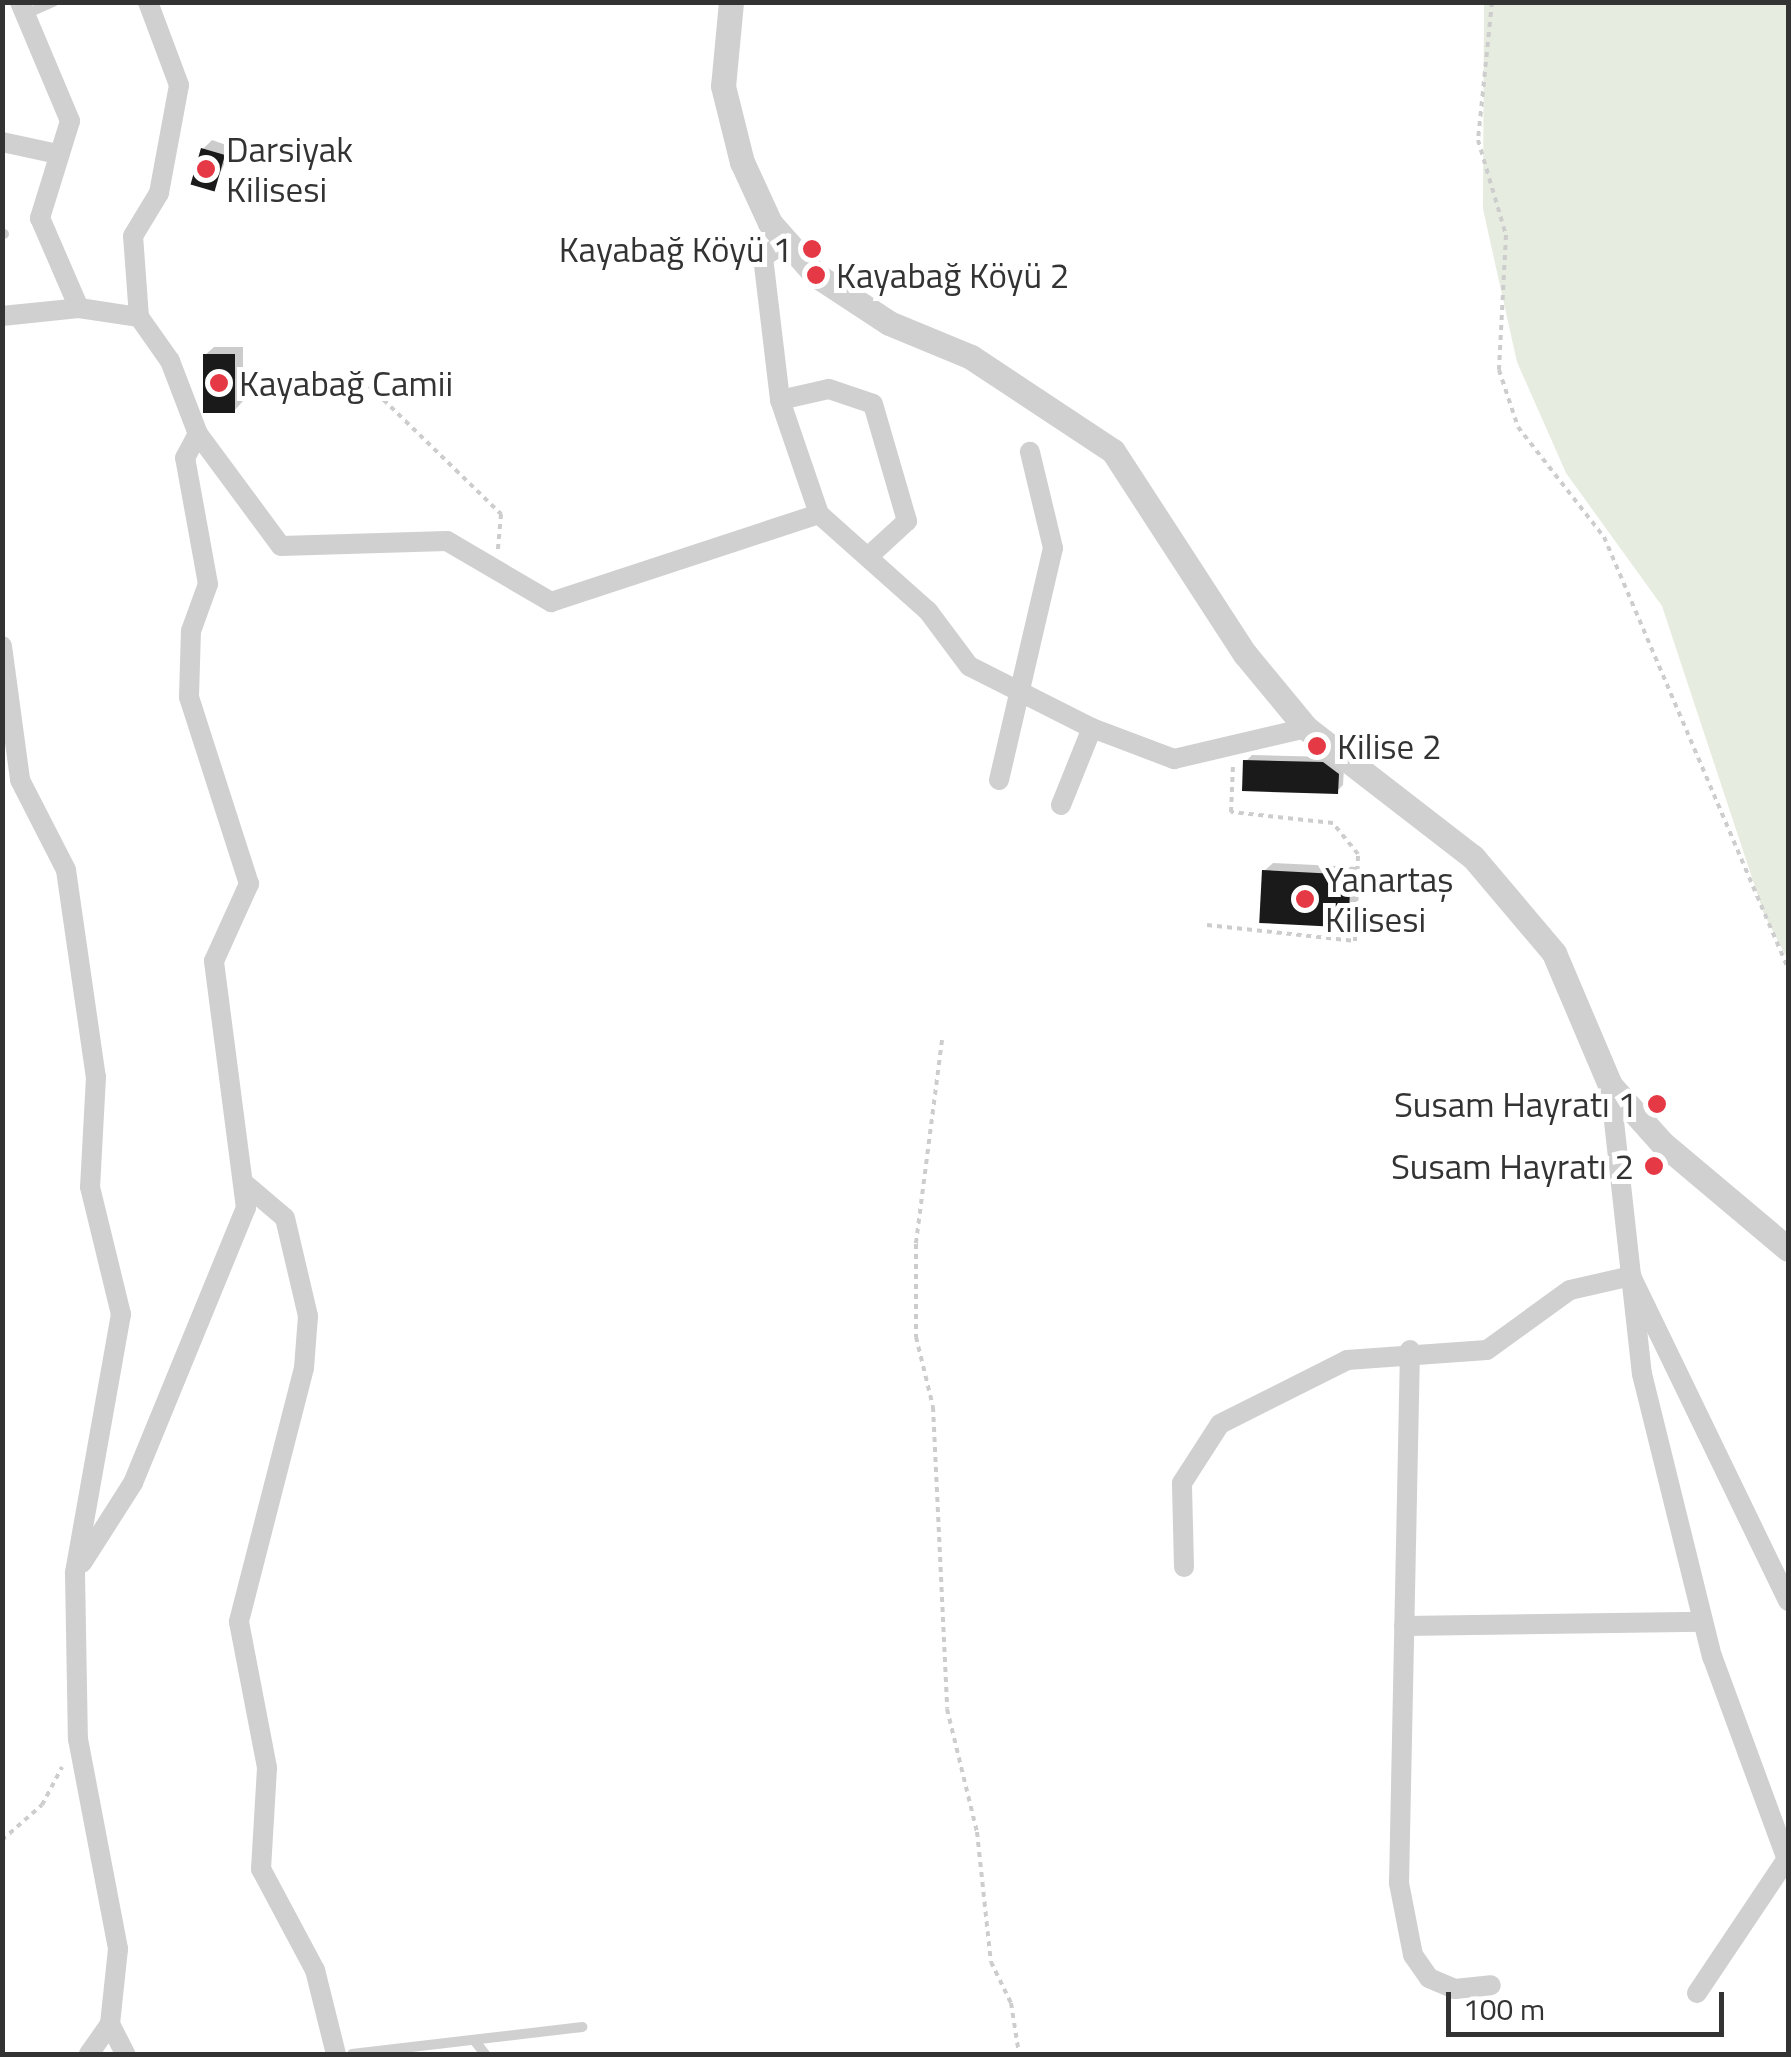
<!DOCTYPE html>
<meta charset="utf-8">
<style>
body{margin:0}
#map{position:relative;width:1791px;height:2057px;overflow:hidden;background:#fff;font-family:"Titillium Web",sans-serif}
div>[style]{position:absolute}
.green>*{inset:0;background:#e6ecdf}
.shadow>*{inset:0;background:#0003}
.building>*{inset:0;background:#1a1a1a;transform-origin:0 0}
.path>*{height:4px;margin-top:-2px;transform-origin:0;background:repeating-linear-gradient(90deg,#cdcdcd 0 5px,transparent 0 10px)}
.service>*{height:10px;margin:-5px;padding:0 5px;transform-origin:5px;border-radius:5px;background:#d0d0d0}
.minor>*{height:20px;margin:-10px;padding:0 10px;transform-origin:10px;border-radius:10px;background:#d0d0d0}
.tertiary>*{height:25px;margin:-12.5px;padding:0 12.5px;transform-origin:12.5px;border-radius:12.5px;background:#d0d0d0}
.dots>*{width:28px;height:28px;translate:-50% -50%;box-sizing:border-box;border:5px solid #fff;border-radius:50%}
span{translate:-50% -50%;white-space:nowrap;text-align:center;line-height:1.15;-webkit-text-stroke:10px #fff;paint-order:stroke}
.poi-label{font-size:35px;color:#333}
.left{translate:0 -50%;text-align:left}
.right{translate:-100% -50%;text-align:right}
.frame{position:absolute;inset:0;border:5px solid #333;pointer-events:none}
.scale{position:absolute;left:1446px;top:1992px;width:278px;height:45px;box-sizing:border-box;border:5px solid #333;border-top:0;padding-left:12px;font-size:30px;line-height:35px;white-space:nowrap;color:#333;-webkit-text-stroke:8px #fff;paint-order:stroke}
</style>
<div id="map">
<div class="green">
<i style="clip-path:polygon(1484px 3px,1788px 3px,1788px 960px,1764px 914px,1662px 606px,1566px 473px,1517px 362px,1483px 209px)"></i>
</div>
<div class="shadow">
<i style="clip-path:polygon(212px 140px,232px 147px,213px 189px,203px 149px)"></i>
<i style="clip-path:polygon(214px 347px,243px 347px,243px 401px,235px 410px,205px 355px)"></i>
<i style="clip-path:polygon(1252px 755px,1330px 757px,1344px 767px,1343px 785px,1337px 791px,1246px 761px)"></i>
<i style="clip-path:polygon(1273px 863px,1358px 867px,1356px 917px,1347px 926px,1264px 871px)"></i>
</div>
<div class="building">
<i style="left:201px;top:148px;width:25px;height:38px;rotate:16deg"></i>
<i style="left:203px;top:354px;width:32px;height:59px"></i>
<i style="clip-path:polygon(1243px 760px,1323px 762px,1339px 774px,1338px 794px,1242px 791px)"></i>
<i style="left:1262px;top:870px;width:89px;height:53px;rotate:3deg"></i>
</div>
<div class="path">
<i style="left:1492px;top:2px;width:139px;rotate:95.8deg"></i>
<i style="left:1478px;top:140px;width:99px;rotate:73.6deg"></i>
<i style="left:1506px;top:235px;width:135px;rotate:93deg"></i>
<i style="left:1499px;top:370px;width:60px;rotate:71.6deg"></i>
<i style="left:1518px;top:427px;width:140px;rotate:52deg"></i>
<i style="left:1604px;top:537px;width:470px;rotate:66.9deg"></i>
<i style="left:355px;top:372px;width:204px;rotate:44.2deg"></i>
<i style="left:501px;top:514px;width:37px;rotate:95deg"></i>
<i style="left:1207px;top:925px;width:149px;rotate:6.2deg"></i>
<i style="left:1355px;top:941px;width:87px;rotate:-88deg"></i>
<i style="left:1358px;top:854px;width:40px;rotate:-129deg"></i>
<i style="left:1333px;top:823px;width:103px;rotate:-173.8deg"></i>
<i style="left:1231px;top:812px;width:48px;rotate:-87.6deg"></i>
<i style="left:942px;top:1040px;width:206px;rotate:97.3deg"></i>
<i style="left:916px;top:1244px;width:93px;rotate:90deg"></i>
<i style="left:916px;top:1337px;width:72px;rotate:76.3deg"></i>
<i style="left:933px;top:1407px;width:302px;rotate:87.3deg"></i>
<i style="left:947px;top:1709px;width:127px;rotate:76.3deg"></i>
<i style="left:977px;top:1832px;width:131px;rotate:83.9deg"></i>
<i style="left:991px;top:1962px;width:46px;rotate:64deg"></i>
<i style="left:1011px;top:2003px;width:52px;rotate:81.1deg"></i>
<i style="left:2px;top:1840px;width:53px;rotate:-41.2deg"></i>
<i style="left:42px;top:1805px;width:43px;rotate:-62.2deg"></i>
</div>
<div class="service">
<i style="left:26px;top:14px;width:30px;rotate:-24deg"></i>
<i style="left:2px;top:234px;width:2px"></i>
<i style="left:474px;top:2040px;width:18px;rotate:52deg"></i>
<i style="left:352px;top:2054px;width:232px;rotate:-6.7deg"></i>
</div>
<div class="minor">
<i style="left:20px;top:2px;width:129px;rotate:67.2deg"></i>
<i style="left:70px;top:121px;width:102px;rotate:107.2deg"></i>
<i style="left:40px;top:218px;width:98px;rotate:66.6deg"></i>
<i style="left:2px;top:142px;width:57px;rotate:12.1deg"></i>
<i style="left:787px;top:241px;width:29px;rotate:146deg"></i>
<i style="left:763px;top:257px;width:144px;rotate:83.2deg"></i>
<i style="left:780px;top:400px;width:120px;rotate:71.1deg"></i>
<i style="left:2px;top:316px;width:77px;rotate:-5.9deg"></i>
<i style="left:79px;top:308px;width:61px;rotate:8.5deg"></i>
<i style="left:139px;top:317px;width:54px;rotate:54.8deg"></i>
<i style="left:170px;top:361px;width:78px;rotate:69deg"></i>
<i style="left:198px;top:434px;width:139px;rotate:53.5deg"></i>
<i style="left:281px;top:546px;width:166px;rotate:-1.7deg"></i>
<i style="left:447px;top:541px;width:121px;rotate:30.4deg"></i>
<i style="left:551px;top:602px;width:282px;rotate:-18.2deg"></i>
<i style="left:819px;top:514px;width:146px;rotate:41.7deg"></i>
<i style="left:928px;top:611px;width:69px;rotate:53.3deg"></i>
<i style="left:969px;top:666px;width:138px;rotate:26.8deg"></i>
<i style="left:1092px;top:728px;width:88px;rotate:20.7deg"></i>
<i style="left:1174px;top:759px;width:136px;rotate:-13.2deg"></i>
<i style="left:139px;top:317px;width:81px;rotate:-94.2deg"></i>
<i style="left:133px;top:236px;width:50px;rotate:-58.8deg"></i>
<i style="left:159px;top:193px;width:110px;rotate:-79.5deg"></i>
<i style="left:179px;top:85px;width:89px;rotate:-110.5deg"></i>
<i style="left:780px;top:400px;width:50px;rotate:-12.7deg"></i>
<i style="left:829px;top:389px;width:46px;rotate:18.8deg"></i>
<i style="left:873px;top:404px;width:122px;rotate:73.8deg"></i>
<i style="left:907px;top:521px;width:50px;rotate:137.4deg"></i>
<i style="left:2px;top:646px;width:135px;rotate:82.3deg"></i>
<i style="left:20px;top:780px;width:101px;rotate:62.9deg"></i>
<i style="left:66px;top:870px;width:209px;rotate:81.8deg"></i>
<i style="left:96px;top:1077px;width:110px;rotate:93.1deg"></i>
<i style="left:90px;top:1187px;width:131px;rotate:76.3deg"></i>
<i style="left:121px;top:1314px;width:263px;rotate:100.1deg"></i>
<i style="left:75px;top:1573px;width:166px;rotate:89deg"></i>
<i style="left:78px;top:1739px;width:214px;rotate:79.2deg"></i>
<i style="left:118px;top:1949px;width:75px;rotate:96.1deg"></i>
<i style="left:110px;top:2024px;width:37px;rotate:125deg"></i>
<i style="left:999px;top:780px;width:238px;rotate:-76.9deg"></i>
<i style="left:1053px;top:548px;width:99px;rotate:-103.5deg"></i>
<i style="left:1061px;top:805px;width:83px;rotate:-68.1deg"></i>
<i style="left:1610px;top:1085px;width:291px;rotate:83.7deg"></i>
<i style="left:1642px;top:1374px;width:291px;rotate:76.1deg"></i>
<i style="left:1712px;top:1656px;width:221px;rotate:69.8deg"></i>
<i style="left:245px;top:1184px;width:52px;rotate:40.4deg"></i>
<i style="left:285px;top:1218px;width:101px;rotate:76.8deg"></i>
<i style="left:308px;top:1316px;width:52px;rotate:94.4deg"></i>
<i style="left:304px;top:1368px;width:262px;rotate:104.4deg"></i>
<i style="left:239px;top:1622px;width:149px;rotate:79.1deg"></i>
<i style="left:267px;top:1768px;width:101px;rotate:93.4deg"></i>
<i style="left:261px;top:1869px;width:115px;rotate:61.9deg"></i>
<i style="left:315px;top:1970px;width:87px;rotate:76deg"></i>
<i style="left:1410px;top:1350px;width:533px;rotate:91.18deg"></i>
<i style="left:1399px;top:1883px;width:73px;rotate:79deg"></i>
<i style="left:1413px;top:1955px;width:28px;rotate:55deg"></i>
<i style="left:1429px;top:1978px;width:28px;rotate:23deg"></i>
<i style="left:1455px;top:1989px;width:36px;rotate:-6deg"></i>
<i style="left:82px;top:1563px;width:95px;rotate:-57.5deg"></i>
<i style="left:133px;top:1483px;width:297px;rotate:-67.7deg"></i>
<i style="left:246px;top:1208px;width:249px;rotate:-97.4deg"></i>
<i style="left:214px;top:961px;width:85px;rotate:-65.6deg"></i>
<i style="left:249px;top:884px;width:196px;rotate:-107.8deg"></i>
<i style="left:189px;top:697px;width:66px;rotate:-88.3deg"></i>
<i style="left:191px;top:631px;width:50px;rotate:-70.1deg"></i>
<i style="left:208px;top:584px;width:128px;rotate:-100.3deg"></i>
<i style="left:185px;top:458px;width:27px;rotate:-62deg"></i>
<i style="left:1184px;top:1567px;width:84px;rotate:-91.4deg"></i>
<i style="left:1182px;top:1483px;width:70px;rotate:-57.2deg"></i>
<i style="left:1220px;top:1424px;width:142px;rotate:-26.7deg"></i>
<i style="left:1347px;top:1360px;width:140px;rotate:-4.1deg"></i>
<i style="left:1487px;top:1350px;width:102px;rotate:-35.9deg"></i>
<i style="left:1570px;top:1290px;width:63px;rotate:-12.9deg"></i>
<i style="left:1631px;top:1276px;width:361px;rotate:64.2deg"></i>
<i style="left:1404px;top:1626px;width:299px;rotate:-0.8deg"></i>
<i style="left:1697px;top:1993px;width:164px;rotate:-56.2deg"></i>
<i style="left:110px;top:2024px;width:34px;rotate:63deg"></i>
</div>
<div class="tertiary">
<i style="left:731px;top:2px;width:84px;rotate:95.4deg"></i>
<i style="left:723px;top:86px;width:78px;rotate:76deg"></i>
<i style="left:742px;top:162px;width:67px;rotate:65.3deg"></i>
<i style="left:770px;top:223px;width:69px;rotate:48.5deg"></i>
<i style="left:816px;top:275px;width:87px;rotate:33.3deg"></i>
<i style="left:889px;top:323px;width:89px;rotate:22.5deg"></i>
<i style="left:971px;top:357px;width:170px;rotate:33.5deg"></i>
<i style="left:1113px;top:451px;width:242px;rotate:57deg"></i>
<i style="left:1245px;top:654px;width:96px;rotate:50.5deg"></i>
<i style="left:1306px;top:728px;width:211px;rotate:37.7deg"></i>
<i style="left:1473px;top:857px;width:126px;rotate:49.8deg"></i>
<i style="left:1554px;top:953px;width:143px;rotate:67deg"></i>
<i style="left:1610px;top:1085px;width:78px;rotate:48.1deg"></i>
<i style="left:1662px;top:1143px;width:165px;rotate:40.1deg"></i>
</div>
<div class="dots">
<i style="left:206px;top:169px;background:#e63946"></i>
<i style="left:812px;top:249px;background:#e63946"></i>
<i style="left:816px;top:275px;background:#e63946"></i>
<i style="left:219px;top:383px;background:#e63946"></i>
<i style="left:1317px;top:746px;background:#e63946"></i>
<i style="left:1305px;top:899px;background:#e63946"></i>
<i style="left:1657px;top:1104px;background:#e63946"></i>
<i style="left:1654px;top:1166px;background:#e63946"></i>
</div>
<div class="poi-label">
<span class="left" style="left:226px;top:169px">Darsiyak<br>Kilisesi</span>
<span class="right" style="left:792px;top:249px">Kayabağ Köyü 1</span>
<span class="left" style="left:836px;top:275px">Kayabağ Köyü 2</span>
<span class="left" style="left:239px;top:383px">Kayabağ Camii</span>
<span class="left" style="left:1337px;top:746px">Kilise 2</span>
<span class="left" style="left:1325px;top:899px">Yanartaş<br>Kilisesi</span>
<span class="right" style="left:1637px;top:1104px">Susam Hayratı 1</span>
<span class="right" style="left:1634px;top:1166px">Susam Hayratı 2</span>
</div>
<div class="frame"></div>
<div class="scale">100 m</div>
</div>
